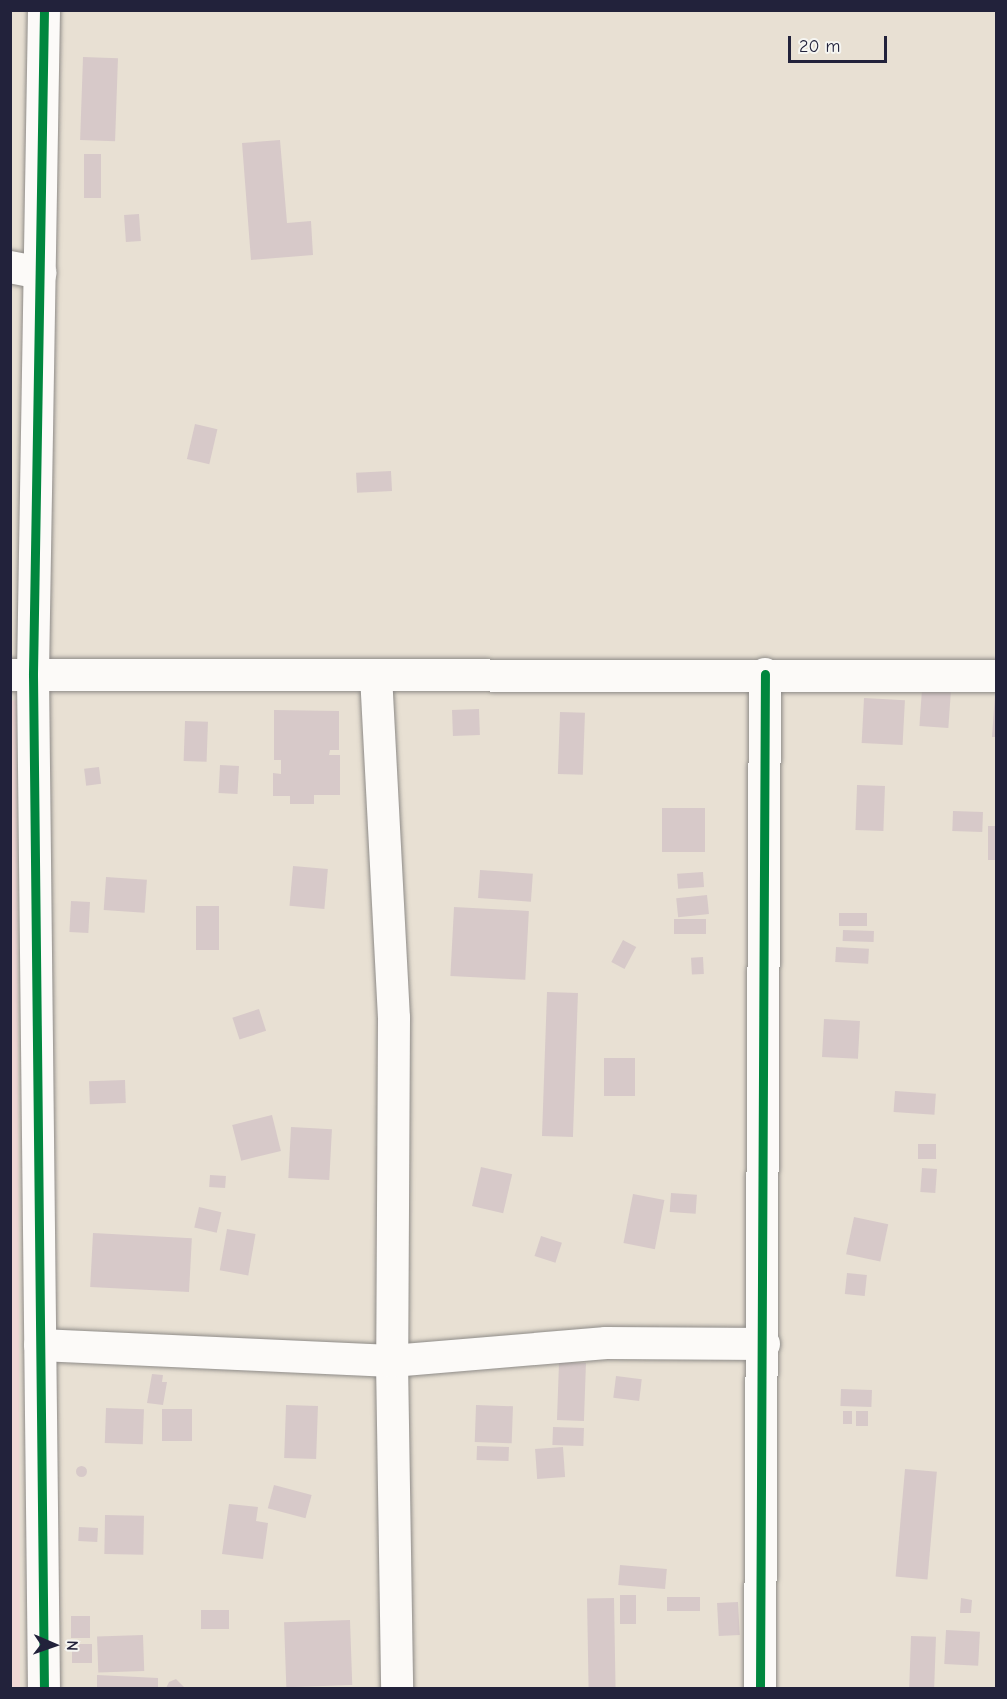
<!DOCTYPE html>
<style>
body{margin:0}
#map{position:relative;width:1007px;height:1699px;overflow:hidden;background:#e8e0d3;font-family:"Comic Neue",sans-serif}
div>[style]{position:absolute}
.built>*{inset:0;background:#f0d7d5}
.building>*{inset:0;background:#d7c9c9;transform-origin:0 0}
.round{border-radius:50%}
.roads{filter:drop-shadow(0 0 2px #8e8b88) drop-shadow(0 0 2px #8e8b88)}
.minor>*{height:32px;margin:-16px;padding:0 16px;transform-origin:16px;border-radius:16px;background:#fcfaf8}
.cycleway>*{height:9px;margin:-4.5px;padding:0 4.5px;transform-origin:4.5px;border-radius:4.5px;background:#00873e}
span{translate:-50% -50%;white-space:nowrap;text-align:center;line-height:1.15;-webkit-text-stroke:5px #f6f6f2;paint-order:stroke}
.frame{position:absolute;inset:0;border:12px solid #22223b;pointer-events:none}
.north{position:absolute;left:24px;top:1615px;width:60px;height:60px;-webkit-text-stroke:4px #f6f6f2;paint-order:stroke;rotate:92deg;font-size:16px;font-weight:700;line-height:24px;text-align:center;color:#22223b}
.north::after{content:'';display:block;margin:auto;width:21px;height:27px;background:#22223b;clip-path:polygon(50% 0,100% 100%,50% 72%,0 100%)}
.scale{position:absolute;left:788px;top:36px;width:99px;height:27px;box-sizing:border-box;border:3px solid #22223b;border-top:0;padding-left:8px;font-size:18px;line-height:21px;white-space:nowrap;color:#22223b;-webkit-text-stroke:4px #f6f6f2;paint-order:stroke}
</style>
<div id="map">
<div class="built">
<i style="clip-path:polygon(17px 700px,20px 1688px,11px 1688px,10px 701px)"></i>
</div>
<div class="building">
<i style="left:83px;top:57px;width:35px;height:83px;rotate:2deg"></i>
<i style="clip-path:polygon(280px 140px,287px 223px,311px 221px,313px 255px,251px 260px,242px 143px)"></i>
<i style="left:84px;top:154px;width:17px;height:44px"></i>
<i style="left:139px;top:214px;width:27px;height:15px;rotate:86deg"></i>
<i style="left:195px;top:424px;width:23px;height:36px;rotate:13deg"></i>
<i style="left:391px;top:471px;width:20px;height:35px;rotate:87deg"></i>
<i style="left:922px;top:689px;width:29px;height:37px;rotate:4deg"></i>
<i style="clip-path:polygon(995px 694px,996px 694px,996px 737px,992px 737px)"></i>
<i style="left:864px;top:698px;width:41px;height:45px;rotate:3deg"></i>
<i style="left:479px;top:709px;width:26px;height:27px;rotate:88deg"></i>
<i style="clip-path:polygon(274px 710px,339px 711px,339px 750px,330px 750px,329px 755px,340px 755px,340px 795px,314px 795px,314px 804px,290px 804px,290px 796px,273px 796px,273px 773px,281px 774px,281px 760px,274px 760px)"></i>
<i style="left:560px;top:712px;width:25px;height:62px;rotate:2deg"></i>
<i style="left:185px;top:721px;width:23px;height:40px;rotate:2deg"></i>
<i style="left:220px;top:765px;width:19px;height:28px;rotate:3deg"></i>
<i style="left:99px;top:767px;width:17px;height:15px;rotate:83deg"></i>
<i style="left:857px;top:785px;width:28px;height:45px;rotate:2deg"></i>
<i style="left:662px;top:808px;width:43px;height:44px"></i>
<i style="left:953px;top:811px;width:30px;height:20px;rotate:2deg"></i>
<i style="left:988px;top:826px;width:8px;height:34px"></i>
<i style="left:293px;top:866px;width:35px;height:40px;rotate:5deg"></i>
<i style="left:480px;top:870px;width:53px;height:28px;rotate:4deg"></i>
<i style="left:703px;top:872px;width:15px;height:26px;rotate:86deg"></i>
<i style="left:106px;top:877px;width:41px;height:33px;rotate:4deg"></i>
<i style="left:707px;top:895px;width:19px;height:31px;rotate:84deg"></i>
<i style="left:71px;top:901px;width:19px;height:31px;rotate:3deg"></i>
<i style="left:196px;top:906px;width:23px;height:44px"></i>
<i style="left:454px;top:907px;width:75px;height:69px;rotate:3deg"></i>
<i style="left:839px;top:913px;width:28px;height:13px"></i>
<i style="left:706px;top:919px;width:15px;height:32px;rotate:90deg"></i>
<i style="left:843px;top:930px;width:31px;height:11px;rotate:2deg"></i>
<i style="left:623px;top:940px;width:15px;height:25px;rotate:28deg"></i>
<i style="left:836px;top:947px;width:33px;height:15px;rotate:3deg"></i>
<i style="left:703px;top:957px;width:17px;height:12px;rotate:87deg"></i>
<i style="left:547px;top:992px;width:31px;height:144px;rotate:2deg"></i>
<i style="left:259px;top:1009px;width:23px;height:28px;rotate:72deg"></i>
<i style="left:824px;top:1019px;width:36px;height:38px;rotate:3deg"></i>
<i style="left:604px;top:1058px;width:31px;height:38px"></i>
<i style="left:125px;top:1080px;width:23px;height:36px;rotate:88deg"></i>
<i style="left:895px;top:1091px;width:41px;height:21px;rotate:4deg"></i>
<i style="left:272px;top:1115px;width:37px;height:41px;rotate:76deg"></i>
<i style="left:291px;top:1127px;width:41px;height:51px;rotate:3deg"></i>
<i style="left:918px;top:1144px;width:18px;height:15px"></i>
<i style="left:481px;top:1167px;width:32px;height:40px;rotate:13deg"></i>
<i style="left:922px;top:1168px;width:15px;height:24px;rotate:4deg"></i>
<i style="left:210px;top:1175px;width:16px;height:12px;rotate:4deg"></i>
<i style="left:671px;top:1193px;width:26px;height:19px;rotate:4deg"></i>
<i style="left:633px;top:1194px;width:32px;height:50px;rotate:11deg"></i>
<i style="left:199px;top:1207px;width:23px;height:21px;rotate:13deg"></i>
<i style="left:854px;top:1217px;width:35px;height:38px;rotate:12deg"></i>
<i style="left:227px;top:1229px;width:29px;height:42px;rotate:10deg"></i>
<i style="left:93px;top:1233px;width:99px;height:54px;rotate:3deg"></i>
<i style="left:541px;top:1236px;width:22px;height:21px;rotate:18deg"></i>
<i style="left:847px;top:1273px;width:20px;height:21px;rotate:6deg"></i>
<i style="left:559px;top:1362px;width:27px;height:58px;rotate:2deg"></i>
<i style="clip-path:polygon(152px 1374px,163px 1375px,162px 1382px,167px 1382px,163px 1405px,147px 1403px)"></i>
<i style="left:616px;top:1376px;width:26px;height:22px;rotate:7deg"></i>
<i style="left:841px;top:1389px;width:31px;height:17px;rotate:2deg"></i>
<i style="left:286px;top:1405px;width:32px;height:53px;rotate:2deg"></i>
<i style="left:476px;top:1405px;width:37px;height:37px;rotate:2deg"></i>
<i style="left:106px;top:1408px;width:38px;height:35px;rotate:2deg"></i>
<i style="left:162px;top:1409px;width:30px;height:32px"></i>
<i style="left:843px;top:1411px;width:9px;height:13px"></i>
<i style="left:856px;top:1411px;width:12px;height:15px"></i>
<i style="left:553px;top:1427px;width:31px;height:18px;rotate:2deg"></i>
<i style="left:477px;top:1446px;width:32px;height:14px;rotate:2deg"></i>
<i style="left:563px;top:1447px;width:30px;height:28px;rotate:86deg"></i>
<i class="round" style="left:75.5px;top:1465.5px;width:11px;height:11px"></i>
<i style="left:905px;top:1469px;width:32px;height:108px;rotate:5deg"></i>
<i style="left:274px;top:1485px;width:39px;height:24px;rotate:15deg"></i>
<i style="clip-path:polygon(229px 1504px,258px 1507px,256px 1521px,268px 1523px,263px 1559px,222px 1554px)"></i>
<i style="left:105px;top:1515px;width:39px;height:39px;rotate:1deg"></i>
<i style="left:79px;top:1527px;width:19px;height:14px;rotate:3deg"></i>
<i style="left:620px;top:1565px;width:47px;height:20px;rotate:5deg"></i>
<i style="left:620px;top:1595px;width:16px;height:29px"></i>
<i style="left:667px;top:1597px;width:33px;height:14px"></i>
<i style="left:614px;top:1598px;width:90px;height:27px;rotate:89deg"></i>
<i style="clip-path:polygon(961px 1598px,972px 1600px,971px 1613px,960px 1613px)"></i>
<i style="left:738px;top:1602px;width:33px;height:21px;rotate:87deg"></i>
<i style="left:201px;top:1610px;width:28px;height:19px"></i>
<i style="left:90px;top:1616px;width:22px;height:19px;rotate:90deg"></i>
<i style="left:350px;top:1620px;width:65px;height:66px;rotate:88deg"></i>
<i style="left:946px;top:1630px;width:34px;height:34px;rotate:3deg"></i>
<i style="left:143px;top:1635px;width:36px;height:46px;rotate:88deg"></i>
<i style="left:911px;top:1636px;width:25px;height:52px;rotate:2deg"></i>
<i style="left:72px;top:1644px;width:20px;height:19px"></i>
<i style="clip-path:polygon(97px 1675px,158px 1678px,158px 1688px,97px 1688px)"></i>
<i style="clip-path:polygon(176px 1679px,185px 1688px,166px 1688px,169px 1682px)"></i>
</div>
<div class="roads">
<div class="minor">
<i style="left:44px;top:10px;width:665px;rotate:90.95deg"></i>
<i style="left:33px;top:675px;width:1013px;rotate:89.38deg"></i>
<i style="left:10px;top:267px;width:31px;rotate:11deg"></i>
<i style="left:10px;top:675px;width:986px;rotate:0.06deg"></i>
<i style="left:376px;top:675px;width:343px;rotate:87deg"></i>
<i style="left:394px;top:1018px;width:343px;rotate:90.3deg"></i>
<i style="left:392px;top:1361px;width:327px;rotate:89.1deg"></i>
<i style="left:40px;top:1345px;width:352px;rotate:2.6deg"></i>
<i style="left:392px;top:1361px;width:215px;rotate:-4.8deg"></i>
<i style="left:606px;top:1343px;width:158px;rotate:0.4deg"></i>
<i style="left:760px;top:1688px;width:1014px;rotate:-89.72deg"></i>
</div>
</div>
<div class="cycleway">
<i style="left:44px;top:10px;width:665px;rotate:90.95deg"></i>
<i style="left:33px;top:675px;width:1013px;rotate:89.38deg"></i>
<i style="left:760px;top:1688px;width:1014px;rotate:-89.72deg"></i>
</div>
<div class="frame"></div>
<div class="north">N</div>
<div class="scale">20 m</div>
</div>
